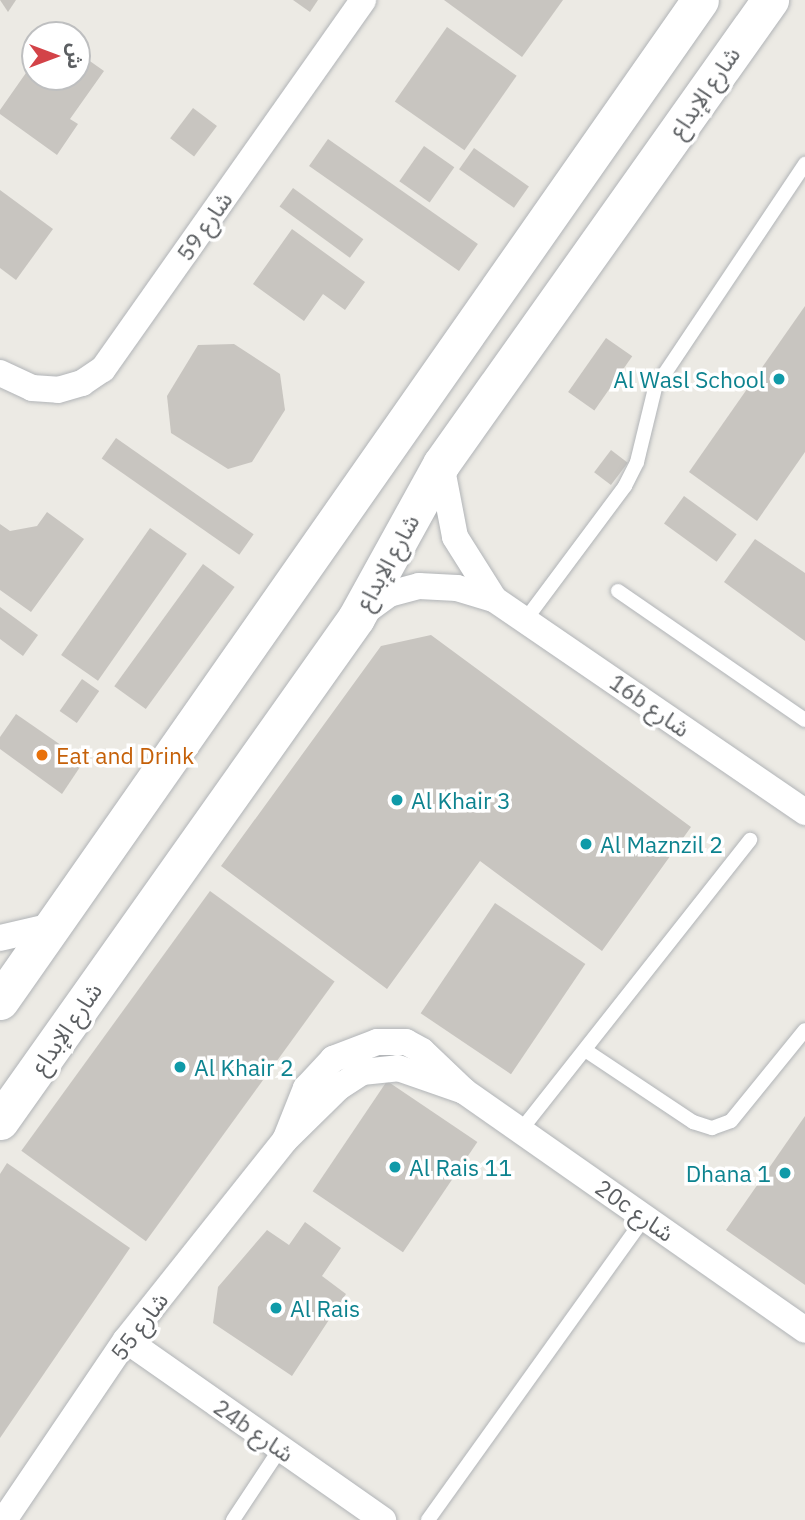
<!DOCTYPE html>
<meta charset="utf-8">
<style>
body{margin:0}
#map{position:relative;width:805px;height:1520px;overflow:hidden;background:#eceae4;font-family:"IBM Plex Sans","Noto Sans Arabic",sans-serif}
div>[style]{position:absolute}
.building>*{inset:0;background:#c8c5c0;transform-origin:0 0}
.roads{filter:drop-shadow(0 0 2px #b1b4b7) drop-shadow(0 0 2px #b1b4b7)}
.service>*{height:14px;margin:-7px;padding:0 7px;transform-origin:7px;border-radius:7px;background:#fff}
.minor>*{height:26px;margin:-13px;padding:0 13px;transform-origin:13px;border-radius:13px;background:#fff}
.secondary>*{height:37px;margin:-18.5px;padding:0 18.5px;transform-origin:18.5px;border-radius:18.5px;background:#fff}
.dots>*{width:19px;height:19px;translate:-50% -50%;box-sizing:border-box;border:4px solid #fff;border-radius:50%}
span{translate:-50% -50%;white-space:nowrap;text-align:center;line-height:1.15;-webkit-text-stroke:7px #fff;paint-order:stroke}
.street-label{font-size:23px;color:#5c5f62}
.culture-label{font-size:23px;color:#0d838f}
.right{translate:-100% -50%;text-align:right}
.left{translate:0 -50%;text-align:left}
.food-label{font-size:23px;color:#c56008}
.north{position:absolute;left:21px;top:21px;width:70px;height:70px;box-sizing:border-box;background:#fff;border:2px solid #bebfc0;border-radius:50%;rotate:90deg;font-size:19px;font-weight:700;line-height:28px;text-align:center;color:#5c5f62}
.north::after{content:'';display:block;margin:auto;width:24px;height:32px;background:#d34348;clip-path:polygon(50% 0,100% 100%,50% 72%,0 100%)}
</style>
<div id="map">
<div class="building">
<i style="clip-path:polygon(0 0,16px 0,8px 12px)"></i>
<i style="clip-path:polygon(293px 0,318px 0,310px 12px)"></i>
<i style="clip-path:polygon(444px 0,563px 0,522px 57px)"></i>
<i style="left:447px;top:27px;width:85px;height:91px;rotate:35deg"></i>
<i style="clip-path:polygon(77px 52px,104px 71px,70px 119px,78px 124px,57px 155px,0 114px,0 110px,35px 60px,35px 77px,77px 77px)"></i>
<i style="left:193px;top:108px;width:30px;height:38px;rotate:37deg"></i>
<i style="left:328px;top:139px;width:183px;height:33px;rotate:35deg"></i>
<i style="left:424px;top:146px;width:37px;height:43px;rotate:35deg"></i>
<i style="left:474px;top:148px;width:67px;height:26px;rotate:35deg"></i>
<i style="left:293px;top:188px;width:87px;height:23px;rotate:36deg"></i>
<i style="clip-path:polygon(0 190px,53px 229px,16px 280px,0 268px)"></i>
<i style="clip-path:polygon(292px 229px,365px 282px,345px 310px,323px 294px,304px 321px,253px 284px)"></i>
<i style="clip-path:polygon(805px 306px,805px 452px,757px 521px,689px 472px)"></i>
<i style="left:606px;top:338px;width:32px;height:66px;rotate:35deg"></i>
<i style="clip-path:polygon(234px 344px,280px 374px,285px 410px,252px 462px,228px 469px,171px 433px,167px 396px,198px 345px)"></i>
<i style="left:116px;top:438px;width:168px;height:25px;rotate:35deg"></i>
<i style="left:611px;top:450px;width:21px;height:28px;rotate:37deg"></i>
<i style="left:684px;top:496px;width:65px;height:34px;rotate:36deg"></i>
<i style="clip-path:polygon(47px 512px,84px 539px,31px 612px,0 590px,0 524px,10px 531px,37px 526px)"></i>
<i style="left:150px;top:528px;width:45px;height:155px;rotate:35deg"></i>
<i style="clip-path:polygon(755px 539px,805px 573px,805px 641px,724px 582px)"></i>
<i style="left:203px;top:564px;width:39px;height:151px;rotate:36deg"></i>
<i style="clip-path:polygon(0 607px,38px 635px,23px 656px,0 639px)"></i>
<i style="clip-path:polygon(431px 635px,691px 827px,602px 951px,480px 861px,387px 989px,221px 866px,381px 646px)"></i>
<i style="left:82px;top:679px;width:21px;height:39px;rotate:35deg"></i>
<i style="clip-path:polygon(16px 714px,84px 761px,62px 794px,0 749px,0 737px)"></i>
<i style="left:210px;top:891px;width:154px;height:321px;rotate:36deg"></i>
<i style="left:495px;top:903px;width:109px;height:133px;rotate:34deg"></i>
<i style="left:387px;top:1081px;width:109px;height:133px;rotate:34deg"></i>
<i style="clip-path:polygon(805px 1116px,805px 1285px,726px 1230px)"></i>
<i style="clip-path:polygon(7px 1163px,130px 1248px,0 1438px,0 1174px)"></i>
<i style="clip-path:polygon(305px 1222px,341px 1248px,322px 1276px,346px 1294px,292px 1376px,213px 1323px,218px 1287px,267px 1230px,289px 1245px)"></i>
</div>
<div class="roads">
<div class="service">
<i style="left:618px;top:591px;width:227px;rotate:34.6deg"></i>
<i style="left:526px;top:619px;width:166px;rotate:-53.3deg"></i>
<i style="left:625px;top:486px;width:27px;rotate:-63deg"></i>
<i style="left:637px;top:462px;width:76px;rotate:-76.3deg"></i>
<i style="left:655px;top:388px;width:270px;rotate:-56.2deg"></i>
<i style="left:585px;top:1050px;width:130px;rotate:33.7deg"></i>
<i style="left:693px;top:1122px;width:20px;rotate:18deg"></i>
<i style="left:712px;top:1128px;width:20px;rotate:-20deg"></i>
<i style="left:731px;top:1121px;width:117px;rotate:-50.9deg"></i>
<i style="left:521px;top:1130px;width:370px;rotate:-51.7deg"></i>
<i style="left:233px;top:1520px;width:85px;rotate:-56.5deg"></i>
<i style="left:428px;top:1520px;width:373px;rotate:-54.4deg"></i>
</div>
<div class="minor">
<i style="left:0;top:373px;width:35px;rotate:25deg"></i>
<i style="left:32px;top:388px;width:26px;rotate:4deg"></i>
<i style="left:58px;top:390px;width:25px;rotate:-16deg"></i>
<i style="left:82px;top:383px;width:25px;rotate:-34deg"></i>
<i style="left:103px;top:369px;width:451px;rotate:-54.8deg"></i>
<i style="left:441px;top:464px;width:74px;rotate:79.1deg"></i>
<i style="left:455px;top:537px;width:73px;rotate:57.8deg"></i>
<i style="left:363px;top:613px;width:32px;rotate:-36deg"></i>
<i style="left:389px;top:594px;width:31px;rotate:-15deg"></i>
<i style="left:419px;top:586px;width:38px;rotate:3deg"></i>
<i style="left:457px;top:588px;width:39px;rotate:17deg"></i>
<i style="left:494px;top:599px;width:377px;rotate:34.4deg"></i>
<i style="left:0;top:938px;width:53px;rotate:-13deg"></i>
<i style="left:286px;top:1138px;width:54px;rotate:-68.2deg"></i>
<i style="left:306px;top:1088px;width:40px;rotate:-47deg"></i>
<i style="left:333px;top:1059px;width:47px;rotate:-21.1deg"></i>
<i style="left:377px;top:1042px;width:29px"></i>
<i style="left:406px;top:1042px;width:18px;rotate:29deg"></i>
<i style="left:422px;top:1051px;width:58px;rotate:43.6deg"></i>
<i style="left:464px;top:1091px;width:416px;rotate:35deg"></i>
<i style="left:126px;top:1340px;width:314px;rotate:35deg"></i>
<i style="left:4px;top:1520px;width:217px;rotate:-55.9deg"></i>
<i style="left:126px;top:1340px;width:256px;rotate:-51.5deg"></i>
<i style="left:285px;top:1140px;width:76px;rotate:-44.5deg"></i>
<i style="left:339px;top:1087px;width:27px;rotate:-33deg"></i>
<i style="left:362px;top:1072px;width:36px;rotate:-6deg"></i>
<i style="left:398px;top:1068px;width:70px;rotate:19.2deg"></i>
</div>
<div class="secondary">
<i style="left:0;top:1001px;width:1221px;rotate:-55.03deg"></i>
<i style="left:0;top:1121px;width:616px;rotate:-54.71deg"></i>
<i style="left:356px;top:618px;width:176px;rotate:-61.1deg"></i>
<i style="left:441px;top:464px;width:569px;rotate:-54.66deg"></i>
</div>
</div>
<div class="dots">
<i style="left:779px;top:379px;background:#0f9aa8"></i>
<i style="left:42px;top:755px;background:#e8710a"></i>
<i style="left:397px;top:800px;background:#0f9aa8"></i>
<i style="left:586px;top:844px;background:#0f9aa8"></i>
<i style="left:180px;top:1067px;background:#0f9aa8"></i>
<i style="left:395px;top:1167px;background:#0f9aa8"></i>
<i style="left:785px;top:1173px;background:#0f9aa8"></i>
<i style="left:276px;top:1308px;background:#0f9aa8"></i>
</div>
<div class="street-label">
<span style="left:704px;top:92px;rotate:-55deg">شارع الإبداع</span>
<span style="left:204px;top:226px;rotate:-55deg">شارع 59</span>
<span style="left:387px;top:562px;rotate:-61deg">شارع الإبداع</span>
<span style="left:650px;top:705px;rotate:35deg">16b شارع</span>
<span style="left:66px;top:1028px;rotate:-55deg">شارع الإبداع</span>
<span style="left:635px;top:1210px;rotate:35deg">20c شارع</span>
<span style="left:139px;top:1326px;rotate:-53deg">شارع 55</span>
<span style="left:254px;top:1430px;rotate:35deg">24b شارع</span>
</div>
<div class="culture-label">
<span class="right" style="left:765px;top:379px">Al Wasl School</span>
<span class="left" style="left:411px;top:800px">Al Khair 3</span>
<span class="left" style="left:600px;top:844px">Al Maznzil 2</span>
<span class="left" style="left:194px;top:1067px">Al Khair 2</span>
<span class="left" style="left:409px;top:1167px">Al Rais 11</span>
<span class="right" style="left:771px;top:1173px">Dhana 1</span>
<span class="left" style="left:290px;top:1308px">Al Rais</span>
</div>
<div class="food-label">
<span class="left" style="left:56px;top:755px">Eat and Drink</span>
</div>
<div class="north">ش</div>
</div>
